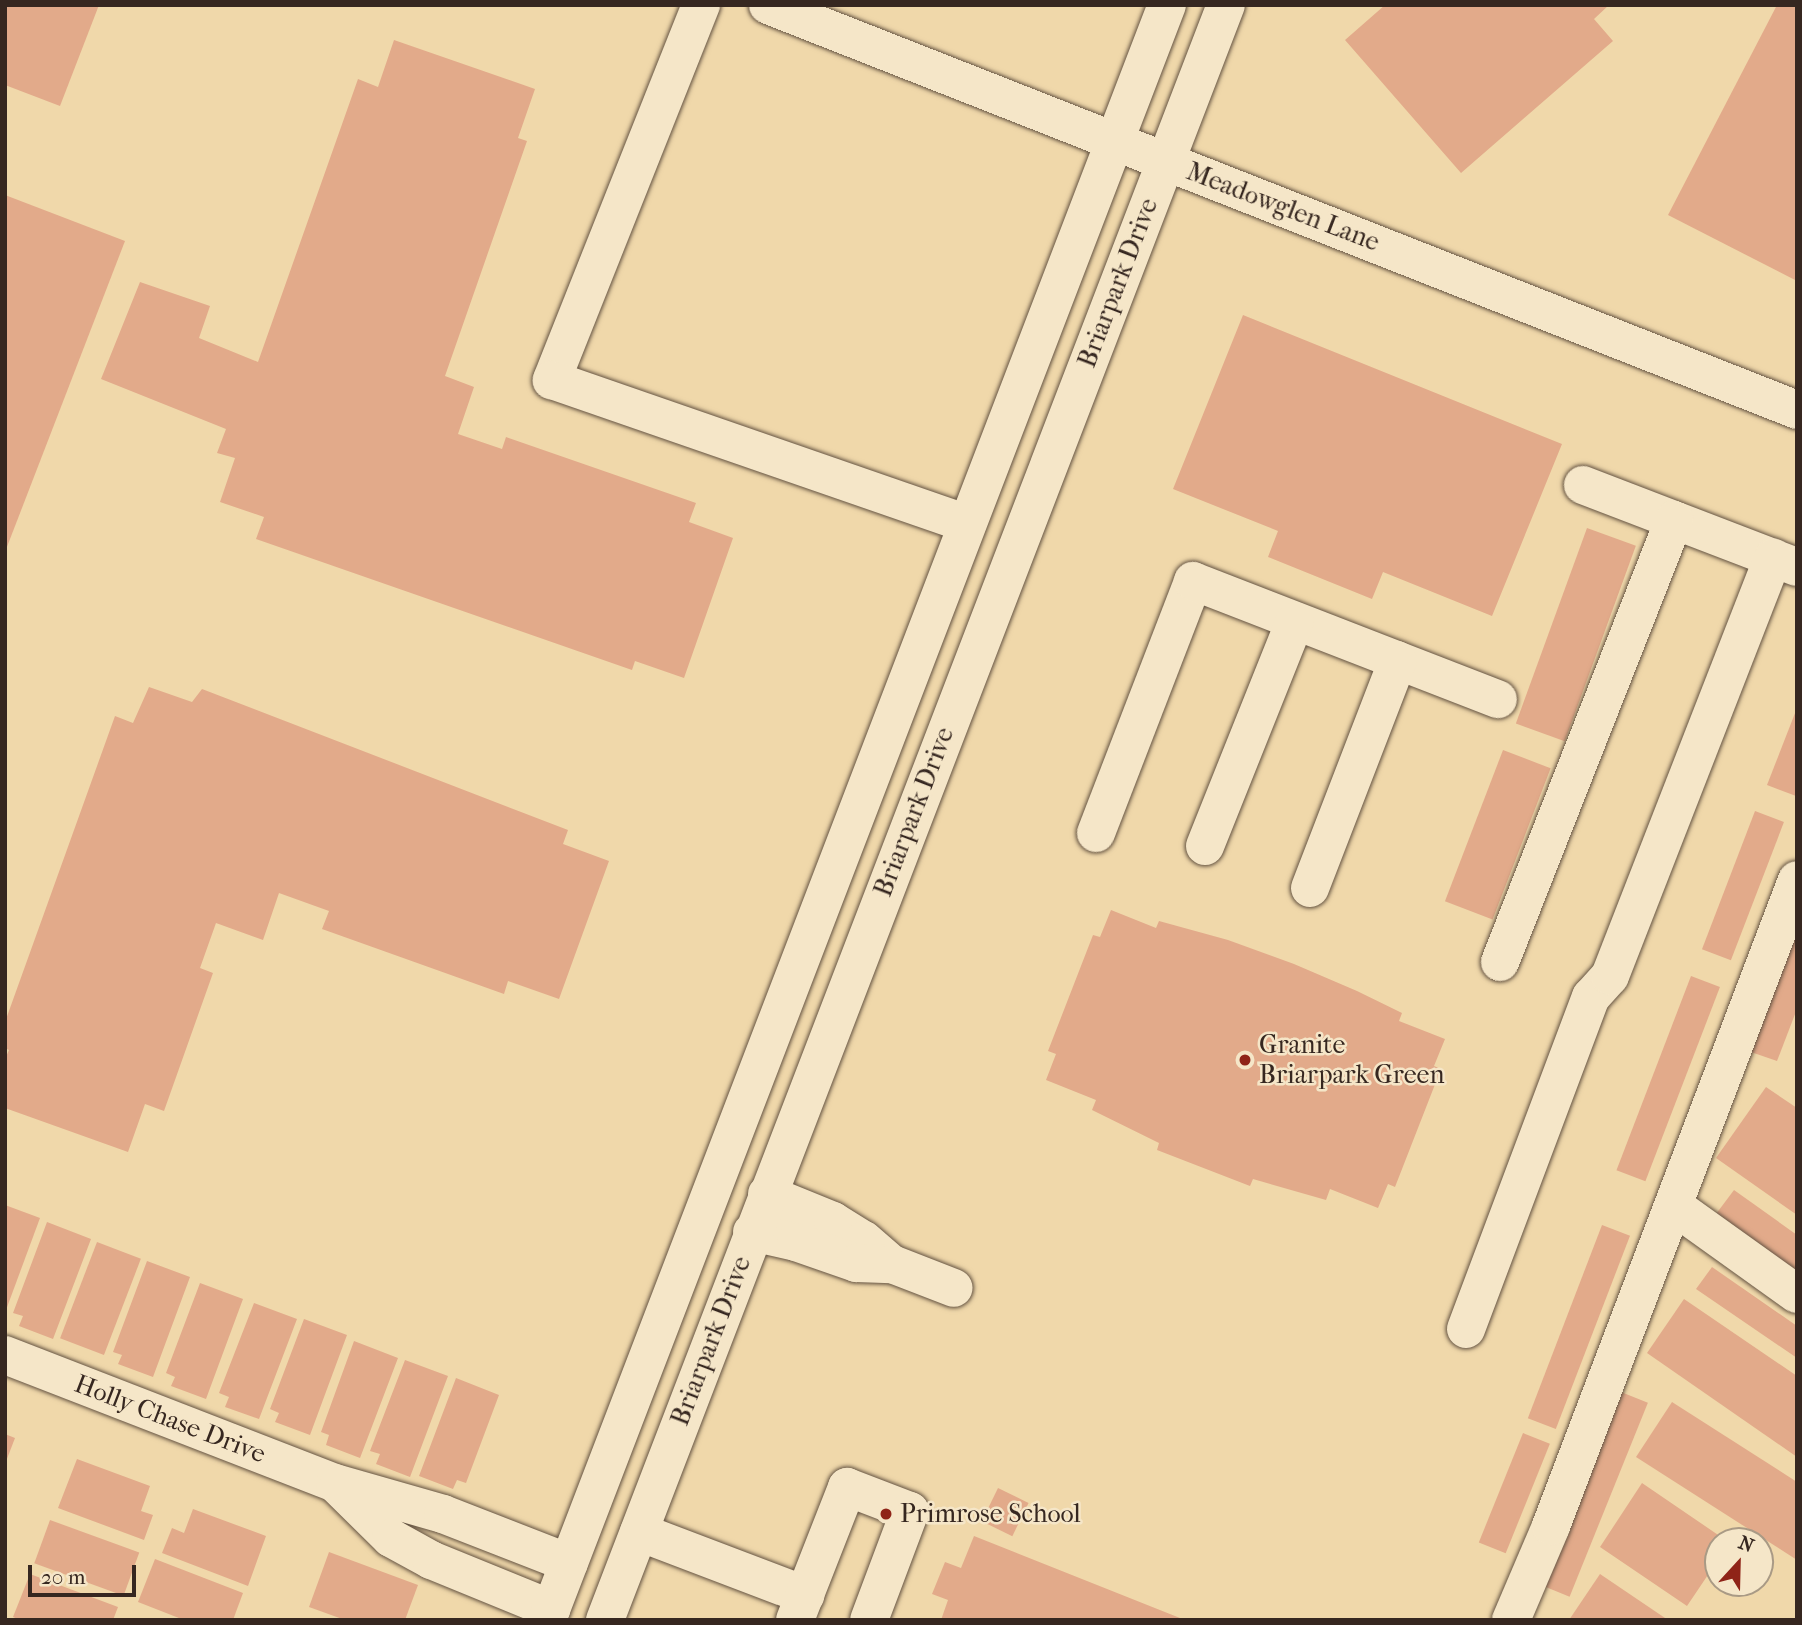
<!DOCTYPE html>
<style>
body{margin:0}
#map{position:relative;width:1802px;height:1625px;overflow:hidden;background:#f0d8aa;font-family:"IM FELL French Canon",serif}
div>[style]{position:absolute}
.building>*{inset:0;background:#e2aa8a;transform-origin:0 0}
.roads{filter:drop-shadow(0 0 2px #645342) drop-shadow(0 0 2px #645342)}
.minor>*{height:38px;margin:-19px;padding:0 19px;transform-origin:19px;border-radius:19px;background:#f5e6c8}
.dots>*{width:19px;height:19px;translate:-50% -50%;box-sizing:border-box;border:4px solid #f5e6c8;border-radius:50%}
span{translate:-50% -50%;white-space:nowrap;text-align:center;line-height:1.15;-webkit-text-stroke:5px #f5e6c8;paint-order:stroke}
.street-label{font-size:26px;color:#362720}
.poi-label{font-size:26px;color:#362720}
.left{translate:0 -50%;text-align:left}
.frame{position:absolute;inset:0;border:7px solid #362720;pointer-events:none}
.north{position:absolute;left:1704px;top:1527px;width:70px;height:70px;box-sizing:border-box;background:#f5e6c8;border:2px solid #a99a85;border-radius:50%;rotate:22deg;font-size:19px;font-weight:700;line-height:28px;text-align:center;color:#362720}
.north::after{content:'';display:block;margin:auto;width:24px;height:32px;background:#8f2418;clip-path:polygon(50% 0,100% 100%,50% 72%,0 100%)}
.scale{position:absolute;left:28px;top:1565px;width:108px;height:32px;box-sizing:border-box;border:4px solid #362720;border-top:0;padding-left:9px;font-size:21px;line-height:24px;white-space:nowrap;color:#362720;-webkit-text-stroke:5px #f5e6c8;paint-order:stroke}
</style>
<div id="map">
<div class="building">
<i style="clip-path:polygon(5px 5px,99px 5px,60px 106px,5px 85px)"></i>
<i style="clip-path:polygon(1385px 5px,1609px 5px,1594px 19px,1613px 41px,1461px 173px,1345px 40px)"></i>
<i style="clip-path:polygon(1777px 5px,1797px 5px,1797px 281px,1668px 215px)"></i>
<i style="clip-path:polygon(394px 40px,535px 89px,518px 138px,527px 141px,445px 376px,474px 387px,458px 434px,502px 449px,506px 437px,696px 503px,689px 522px,733px 538px,684px 678px,635px 661px,632px 670px,256px 539px,264px 517px,220px 502px,235px 458px,217px 453px,226px 429px,101px 379px,140px 282px,210px 306px,199px 338px,258px 362px,358px 79px,378px 87px)"></i>
<i style="clip-path:polygon(5px 195px,125px 241px,5px 552px)"></i>
<i style="clip-path:polygon(1243px 315px,1562px 444px,1492px 616px,1383px 572px,1372px 599px,1268px 557px,1278px 531px,1173px 489px)"></i>
<i style="left:1587px;top:528px;width:52px;height:208px;rotate:20deg"></i>
<i style="clip-path:polygon(149px 687px,192px 702px,202px 689px,568px 830px,563px 844px,609px 861px,559px 999px,508px 981px,504px 994px,322px 929px,329px 911px,279px 893px,263px 940px,216px 923px,200px 968px,213px 973px,164px 1111px,145px 1104px,128px 1152px,5px 1108px,5px 1059px,9px 1050px,5px 1048px,5px 1022px,115px 716px,133px 723px)"></i>
<i style="clip-path:polygon(1797px 708px,1797px 794px,1796px 796px,1767px 785px)"></i>
<i style="left:1503px;top:750px;width:51px;height:162px;rotate:21deg"></i>
<i style="left:1755px;top:811px;width:31px;height:148px;rotate:21deg"></i>
<i style="clip-path:polygon(1111px 910px,1156px 928px,1159px 921px,1228px 940px,1294px 964px,1357px 991px,1402px 1013px,1399px 1021px,1445px 1039px,1434px 1066px,1441px 1069px,1395px 1187px,1388px 1184px,1378px 1208px,1330px 1189px,1326px 1200px,1253px 1179px,1250px 1186px,1157px 1150px,1159px 1143px,1092px 1110px,1096px 1100px,1046px 1080px,1056px 1054px,1048px 1051px,1093px 935px,1100px 937px)"></i>
<i style="clip-path:polygon(1797px 926px,1797px 1009px,1777px 1061px,1748px 1051px)"></i>
<i style="left:1691px;top:976px;width:31px;height:208px;rotate:21deg"></i>
<i style="clip-path:polygon(1766px 1087px,1797px 1108px,1797px 1215px,1716px 1158px)"></i>
<i style="clip-path:polygon(1734px 1190px,1797px 1235px,1797px 1272px,1716px 1214px)"></i>
<i style="clip-path:polygon(5px 1205px,40px 1218px,6px 1310px,5px 1310px)"></i>
<i style="clip-path:polygon(47px 1222px,91px 1239px,53px 1339px,19px 1326px,23px 1316px,13px 1313px)"></i>
<i style="left:1602px;top:1225px;width:30px;height:207px;rotate:21deg"></i>
<i style="left:97px;top:1242px;width:47px;height:103px;rotate:21deg"></i>
<i style="clip-path:polygon(147px 1261px,190px 1277px,153px 1377px,118px 1364px,122px 1355px,113px 1352px)"></i>
<i style="clip-path:polygon(1712px 1267px,1797px 1326px,1797px 1358px,1696px 1289px)"></i>
<i style="clip-path:polygon(200px 1283px,243px 1299px,206px 1399px,171px 1386px,175px 1377px,166px 1373px)"></i>
<i style="clip-path:polygon(1684px 1299px,1797px 1376px,1797px 1457px,1647px 1353px)"></i>
<i style="clip-path:polygon(254px 1303px,297px 1319px,259px 1419px,225px 1407px,229px 1397px,219px 1393px)"></i>
<i style="clip-path:polygon(304px 1319px,347px 1335px,310px 1435px,275px 1422px,279px 1413px,270px 1409px)"></i>
<i style="clip-path:polygon(354px 1341px,398px 1358px,360px 1458px,326px 1445px,329px 1435px,321px 1432px)"></i>
<i style="clip-path:polygon(405px 1360px,448px 1376px,410px 1477px,376px 1464px,380px 1454px,370px 1451px)"></i>
<i style="clip-path:polygon(456px 1378px,499px 1395px,466px 1483px,457px 1480px,453px 1489px,419px 1476px)"></i>
<i style="left:1621px;top:1392px;width:29px;height:209px;rotate:22deg"></i>
<i style="clip-path:polygon(1672px 1402px,1797px 1482px,1797px 1560px,1636px 1457px)"></i>
<i style="left:1523px;top:1433px;width:29px;height:118px;rotate:22deg"></i>
<i style="clip-path:polygon(5px 1434px,15px 1438px,5px 1464px)"></i>
<i style="clip-path:polygon(77px 1459px,150px 1486px,141px 1511px,153px 1515px,144px 1540px,58px 1508px)"></i>
<i style="clip-path:polygon(1642px 1483px,1727px 1541px,1718px 1541px,1718px 1560px,1687px 1606px,1600px 1547px)"></i>
<i style="left:998px;top:1488px;width:34px;height:37px;rotate:26deg"></i>
<i style="clip-path:polygon(193px 1509px,266px 1536px,248px 1586px,162px 1553px,172px 1528px,184px 1533px)"></i>
<i style="left:50px;top:1520px;width:95px;height:46px;rotate:20deg"></i>
<i style="clip-path:polygon(974px 1536px,1185px 1620px,941px 1620px,948px 1600px,932px 1594px,945px 1562px,961px 1568px)"></i>
<i style="clip-path:polygon(329px 1552px,418px 1585px,405px 1620px,345px 1620px,309px 1607px)"></i>
<i style="clip-path:polygon(155px 1559px,243px 1593px,233px 1620px,184px 1620px,138px 1602px)"></i>
<i style="clip-path:polygon(30px 1574px,118px 1607px,113px 1620px,20px 1620px,13px 1617px)"></i>
<i style="clip-path:polygon(1600px 1574px,1668px 1620px,1569px 1620px)"></i>
</div>
<div class="roads">
<div class="minor">
<i style="left:701px;top:5px;width:404px;rotate:111.7deg"></i>
<i style="left:552px;top:380px;width:439px;rotate:19.1deg"></i>
<i style="left:768px;top:5px;width:1106px;rotate:21.48deg"></i>
<i style="left:1583px;top:485px;width:229px;rotate:21deg"></i>
<i style="left:1096px;top:833px;width:270px;rotate:-68.9deg"></i>
<i style="left:1193px;top:581px;width:327px;rotate:21.2deg"></i>
<i style="left:1205px;top:846px;width:242px;rotate:-68.2deg"></i>
<i style="left:1310px;top:888px;width:244px;rotate:-68.9deg"></i>
<i style="left:1500px;top:962px;width:475px;rotate:-68.5deg"></i>
<i style="left:767px;top:1194px;width:71px;rotate:22.2deg"></i>
<i style="left:833px;top:1221px;width:36px;rotate:32deg"></i>
<i style="left:864px;top:1240px;width:37px;rotate:41deg"></i>
<i style="left:1674px;top:1206px;width:151px;rotate:35.6deg"></i>
<i style="left:752px;top:1232px;width:45px;rotate:12.8deg"></i>
<i style="left:796px;top:1242px;width:64px;rotate:19.3deg"></i>
<i style="left:856px;top:1263px;width:36px;rotate:2deg"></i>
<i style="left:892px;top:1264px;width:66px;rotate:21.2deg"></i>
<i style="left:1466px;top:1329px;width:355px;rotate:-69.4deg"></i>
<i style="left:1591px;top:997px;width:28px;rotate:-48deg"></i>
<i style="left:1610px;top:976px;width:449px;rotate:-68.7deg"></i>
<i style="left:5px;top:1355px;width:354px;rotate:21.2deg"></i>
<i style="left:335px;top:1483px;width:112px;rotate:16deg"></i>
<i style="left:443px;top:1514px;width:135px;rotate:21.3deg"></i>
<i style="left:338px;top:1486px;width:74px;rotate:44.5deg"></i>
<i style="left:391px;top:1538px;width:46px;rotate:28.8deg"></i>
<i style="left:431px;top:1560px;width:130px;rotate:22.2deg"></i>
<i style="left:639px;top:1532px;width:178px;rotate:20.8deg"></i>
<i style="left:547px;top:1620px;width:1730px;rotate:-69deg"></i>
<i style="left:605px;top:1620px;width:1730px;rotate:-68.97deg"></i>
<i style="left:795px;top:1620px;width:143px;rotate:-68.6deg"></i>
<i style="left:847px;top:1487px;width:67px;rotate:20.9deg"></i>
<i style="left:910px;top:1511px;width:116px;rotate:110.6deg"></i>
<i style="left:1511px;top:1620px;width:102px;rotate:-66.9deg"></i>
<i style="left:1551px;top:1526px;width:691px;rotate:-69.15deg"></i>
</div>
</div>
<div class="dots">
<i style="left:1245px;top:1060px;background:#8f2418"></i>
<i style="left:886px;top:1514px;background:#8f2418"></i>
</div>
<div class="street-label">
<span style="left:1283px;top:207px;rotate:21deg">Meadowglen Lane</span>
<span style="left:1118px;top:283px;rotate:-69deg">Briarpark Drive</span>
<span style="left:914px;top:812px;rotate:-69deg">Briarpark Drive</span>
<span style="left:711px;top:1341px;rotate:-69deg">Briarpark Drive</span>
<span style="left:170px;top:1419px;rotate:21deg">Holly Chase Drive</span>
</div>
<div class="poi-label">
<span class="left" style="left:1259px;top:1060px">Granite<br>Briarpark Green</span>
<span class="left" style="left:900px;top:1514px">Primrose School</span>
</div>
<div class="frame"></div>
<div class="north">N</div>
<div class="scale">20 m</div>
</div>
